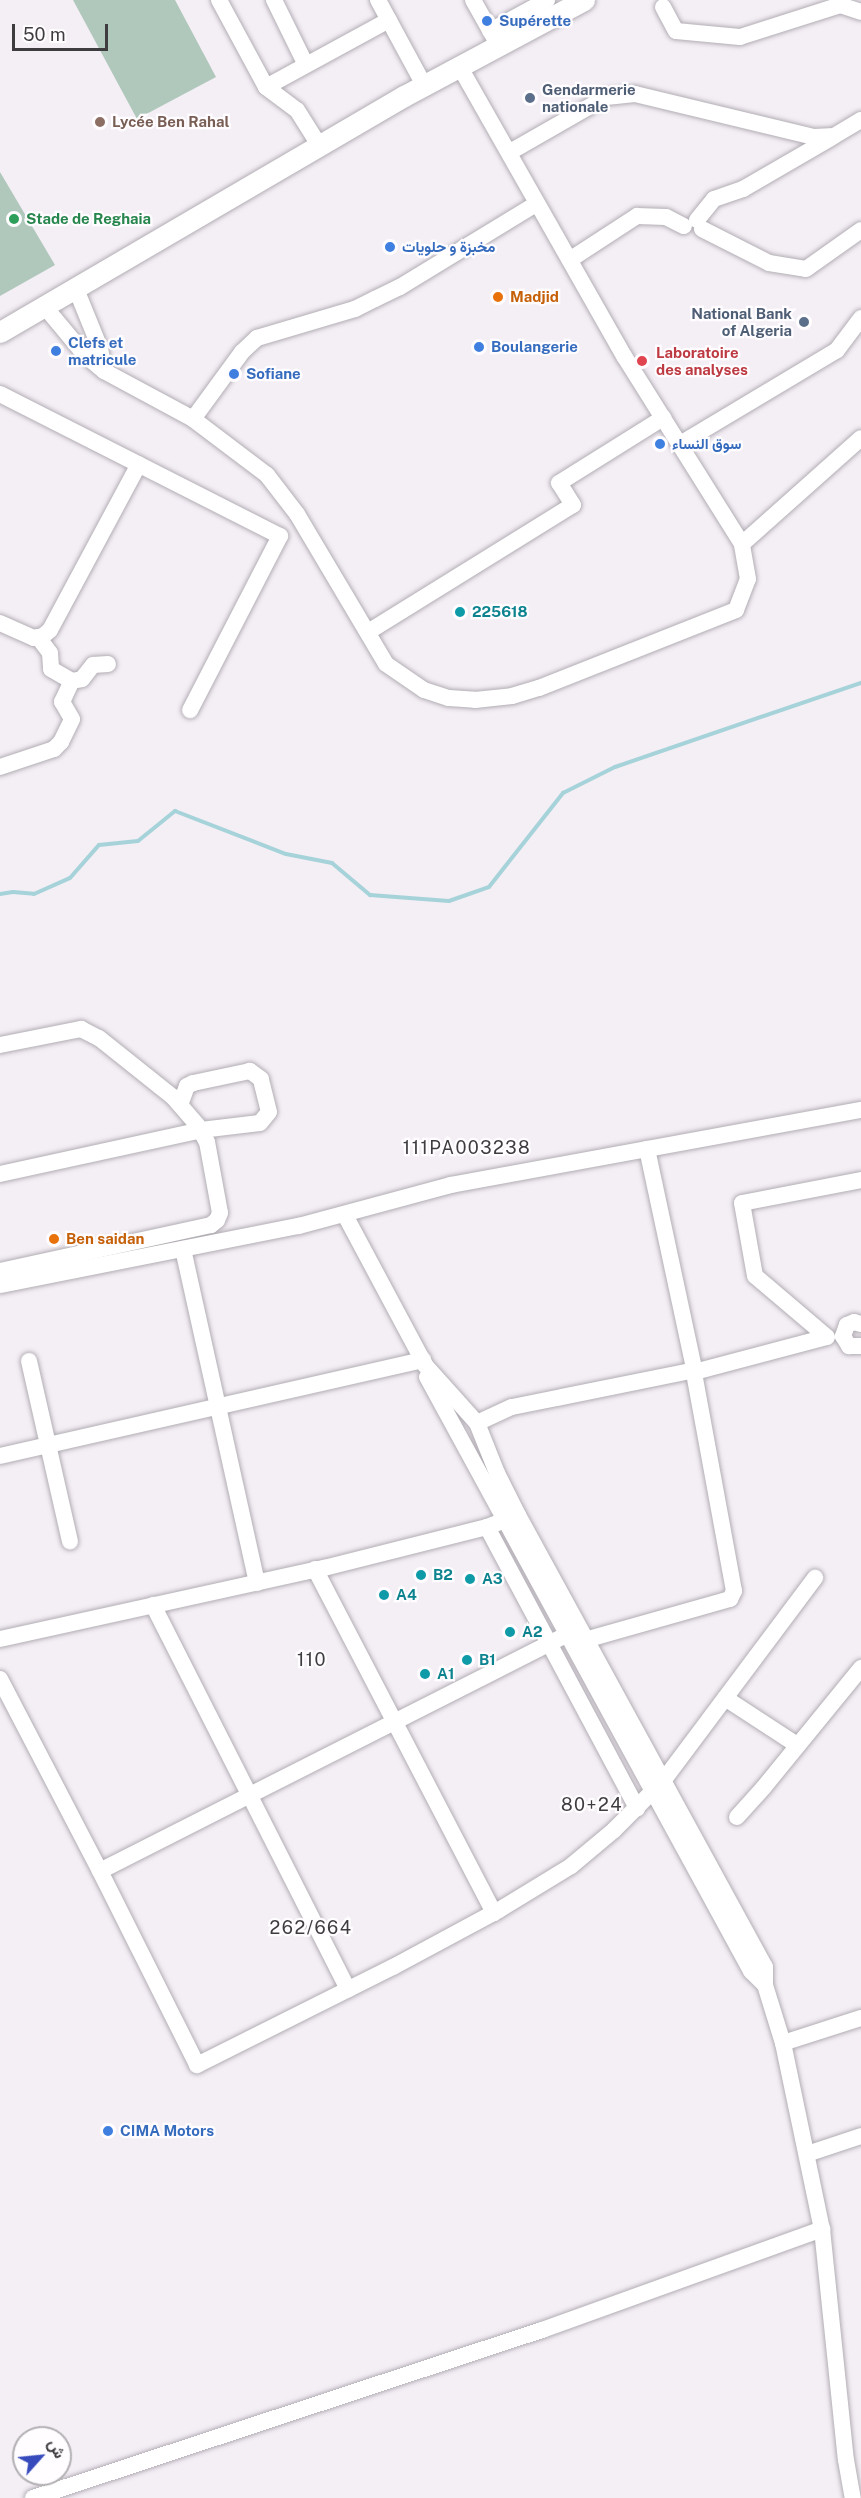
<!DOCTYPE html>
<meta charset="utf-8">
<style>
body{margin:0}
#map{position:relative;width:861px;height:2498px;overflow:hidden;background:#f4eef5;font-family:"Public Sans",Vazirmatn,sans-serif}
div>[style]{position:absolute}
.green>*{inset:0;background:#b0c8bc}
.stream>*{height:4px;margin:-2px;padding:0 2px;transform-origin:2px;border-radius:2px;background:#a5d3d9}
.roads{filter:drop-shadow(0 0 2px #b2adb4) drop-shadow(0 0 2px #b2adb4)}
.minor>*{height:16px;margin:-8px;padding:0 8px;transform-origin:8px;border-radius:8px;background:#fff}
.major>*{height:21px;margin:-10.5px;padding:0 10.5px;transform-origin:10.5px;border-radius:10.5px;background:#fff}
.dots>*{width:16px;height:16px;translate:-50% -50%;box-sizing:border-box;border:3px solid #fffdff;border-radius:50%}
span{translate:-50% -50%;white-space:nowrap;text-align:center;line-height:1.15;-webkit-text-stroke:4.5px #fffdff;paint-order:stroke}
.shop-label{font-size:15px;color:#366cbe;font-weight:700}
.left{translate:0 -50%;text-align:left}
.service-label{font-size:15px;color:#4e5e75;font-weight:700}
.right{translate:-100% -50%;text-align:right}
.education-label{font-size:15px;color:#785e54;font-weight:700}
.leisure-label{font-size:15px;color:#27864d;font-weight:700}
.food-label{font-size:15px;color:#c56008;font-weight:700}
.health-label{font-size:15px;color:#be3a42;font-weight:700}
.culture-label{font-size:15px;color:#0d838f;font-weight:700}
.quarter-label{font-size:18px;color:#3e3c3f;letter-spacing:1.5px}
.north{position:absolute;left:12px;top:2426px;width:60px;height:60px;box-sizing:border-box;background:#fffdff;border:2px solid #b2b0b2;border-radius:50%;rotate:63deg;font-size:16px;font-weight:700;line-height:24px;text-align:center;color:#3e3c3f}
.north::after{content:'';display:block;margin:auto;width:21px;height:27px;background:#374bbd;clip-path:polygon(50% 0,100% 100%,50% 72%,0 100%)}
.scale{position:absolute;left:12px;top:24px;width:96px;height:27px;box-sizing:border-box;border:3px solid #3e3c3f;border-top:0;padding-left:8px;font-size:18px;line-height:21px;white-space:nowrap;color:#3e3c3f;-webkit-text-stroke:4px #fffdff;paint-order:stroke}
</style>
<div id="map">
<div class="green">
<i style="clip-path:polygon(73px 0,175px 0,216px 77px,137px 119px)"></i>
<i style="clip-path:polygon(0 172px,55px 265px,0 296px)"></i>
</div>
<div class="stream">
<i style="left:0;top:894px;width:13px;rotate:-9deg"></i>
<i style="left:13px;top:892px;width:21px;rotate:5deg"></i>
<i style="left:34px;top:894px;width:39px;rotate:-24deg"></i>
<i style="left:70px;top:878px;width:44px;rotate:-48.7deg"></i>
<i style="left:99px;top:845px;width:39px;rotate:-6deg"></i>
<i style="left:138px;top:841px;width:48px;rotate:-39deg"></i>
<i style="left:175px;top:811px;width:119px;rotate:21.2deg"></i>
<i style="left:286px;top:854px;width:47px;rotate:11.1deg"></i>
<i style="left:332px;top:863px;width:50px;rotate:40.1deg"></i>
<i style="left:370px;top:895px;width:79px;rotate:4.3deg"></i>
<i style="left:449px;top:901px;width:42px;rotate:-19.3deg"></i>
<i style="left:489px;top:887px;width:120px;rotate:-51.8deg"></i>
<i style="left:563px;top:793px;width:58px;rotate:-26.6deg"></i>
<i style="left:615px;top:767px;width:260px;rotate:-18.9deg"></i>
</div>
<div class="roads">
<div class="minor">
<i style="left:219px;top:0;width:99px;rotate:61.6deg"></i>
<i style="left:266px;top:87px;width:39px;rotate:37deg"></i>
<i style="left:297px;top:110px;width:41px;rotate:57.8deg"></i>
<i style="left:274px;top:0;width:72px;rotate:63.8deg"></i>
<i style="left:378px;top:0;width:97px;rotate:61.6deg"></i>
<i style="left:473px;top:0;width:45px;rotate:60.6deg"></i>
<i style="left:663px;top:7px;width:27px;rotate:62deg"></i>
<i style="left:676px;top:31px;width:64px;rotate:5.4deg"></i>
<i style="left:740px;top:37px;width:105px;rotate:-17.7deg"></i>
<i style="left:840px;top:5px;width:22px;rotate:18deg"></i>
<i style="left:490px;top:31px;width:65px;rotate:-28.5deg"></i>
<i style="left:266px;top:87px;width:140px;rotate:-28.6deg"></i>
<i style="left:510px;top:152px;width:111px;rotate:-29.8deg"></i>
<i style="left:606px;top:97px;width:29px;rotate:-6deg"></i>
<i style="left:635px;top:94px;width:184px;rotate:13.5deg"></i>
<i style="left:814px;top:137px;width:20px;rotate:-3deg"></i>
<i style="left:834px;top:136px;width:31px;rotate:-31deg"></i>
<i style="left:697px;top:220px;width:27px;rotate:-51deg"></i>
<i style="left:714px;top:199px;width:31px;rotate:-19deg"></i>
<i style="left:743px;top:189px;width:102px;rotate:-30.1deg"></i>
<i style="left:702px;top:229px;width:75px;rotate:26.9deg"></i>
<i style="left:769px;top:263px;width:37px;rotate:9deg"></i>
<i style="left:806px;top:269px;width:67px;rotate:-35.3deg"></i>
<i style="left:571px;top:259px;width:79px;rotate:-33.1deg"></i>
<i style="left:637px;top:216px;width:29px;rotate:2deg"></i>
<i style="left:666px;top:217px;width:20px;rotate:27deg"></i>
<i style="left:76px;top:289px;width:64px;rotate:67.9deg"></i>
<i style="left:100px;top:348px;width:23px;rotate:80deg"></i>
<i style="left:45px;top:307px;width:62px;rotate:50.2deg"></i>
<i style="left:85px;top:355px;width:25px;rotate:40deg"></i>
<i style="left:104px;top:371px;width:101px;rotate:28.3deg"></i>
<i style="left:193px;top:419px;width:93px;rotate:37.1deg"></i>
<i style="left:267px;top:475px;width:49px;rotate:52.4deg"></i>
<i style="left:297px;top:514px;width:174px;rotate:59.3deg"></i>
<i style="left:386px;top:664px;width:46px;rotate:34.4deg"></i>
<i style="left:424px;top:690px;width:26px;rotate:18deg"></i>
<i style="left:449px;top:698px;width:26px;rotate:4deg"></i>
<i style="left:475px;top:700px;width:37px;rotate:-6deg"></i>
<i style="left:512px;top:696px;width:28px;rotate:-17deg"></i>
<i style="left:539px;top:688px;width:212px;rotate:-21.6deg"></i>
<i style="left:736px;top:610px;width:33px;rotate:-69deg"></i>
<i style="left:748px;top:579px;width:36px;rotate:-100deg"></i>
<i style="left:742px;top:544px;width:222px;rotate:-122.1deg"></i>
<i style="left:624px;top:356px;width:334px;rotate:-119.6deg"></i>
<i style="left:0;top:394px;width:314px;rotate:26.9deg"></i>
<i style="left:280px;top:536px;width:196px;rotate:117.3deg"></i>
<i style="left:193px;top:419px;width:83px;rotate:-53.8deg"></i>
<i style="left:242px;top:352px;width:21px;rotate:-43deg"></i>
<i style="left:257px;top:338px;width:102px;rotate:-16.5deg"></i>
<i style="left:355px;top:309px;width:22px;rotate:-27deg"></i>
<i style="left:375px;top:299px;width:28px;rotate:-26deg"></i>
<i style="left:400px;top:287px;width:159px;rotate:-31.4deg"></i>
<i style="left:680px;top:444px;width:183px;rotate:-30.9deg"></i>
<i style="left:837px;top:350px;width:40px;rotate:-53deg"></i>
<i style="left:742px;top:544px;width:159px;rotate:-41.7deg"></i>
<i style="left:0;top:623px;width:37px;rotate:24deg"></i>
<i style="left:34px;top:638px;width:9px;rotate:-13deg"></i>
<i style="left:43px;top:636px;width:9px;rotate:-41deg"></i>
<i style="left:50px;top:630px;width:188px;rotate:-61.8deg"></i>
<i style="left:368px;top:632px;width:241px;rotate:-31.8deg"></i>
<i style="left:573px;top:505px;width:26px;rotate:-122deg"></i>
<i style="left:559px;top:483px;width:123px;rotate:-32deg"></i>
<i style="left:38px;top:637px;width:20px;rotate:53deg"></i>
<i style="left:50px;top:653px;width:16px;rotate:86deg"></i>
<i style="left:51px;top:669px;width:24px;rotate:30deg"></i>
<i style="left:72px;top:681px;width:10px;rotate:-11deg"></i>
<i style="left:82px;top:679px;width:18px;rotate:-52deg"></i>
<i style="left:93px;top:665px;width:15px;rotate:-4deg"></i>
<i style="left:0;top:767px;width:57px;rotate:-18.4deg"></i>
<i style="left:54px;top:749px;width:10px;rotate:-45deg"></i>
<i style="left:61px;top:742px;width:25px;rotate:-64deg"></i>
<i style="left:72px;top:719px;width:20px;rotate:-120deg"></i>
<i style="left:62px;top:702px;width:23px;rotate:-65deg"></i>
<i style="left:0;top:1045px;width:83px;rotate:-11.2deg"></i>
<i style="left:81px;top:1029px;width:20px;rotate:27deg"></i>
<i style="left:99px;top:1038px;width:95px;rotate:38.6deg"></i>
<i style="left:173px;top:1097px;width:37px;rotate:49deg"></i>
<i style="left:197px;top:1125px;width:20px;rotate:60deg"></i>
<i style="left:207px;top:1142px;width:72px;rotate:79.6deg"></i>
<i style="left:220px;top:1213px;width:8px;rotate:113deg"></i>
<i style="left:217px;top:1220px;width:8px;rotate:140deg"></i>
<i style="left:211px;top:1225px;width:216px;rotate:167.7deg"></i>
<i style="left:647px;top:1149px;width:220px;rotate:77.9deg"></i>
<i style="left:0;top:1174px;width:206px;rotate:-12.3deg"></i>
<i style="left:201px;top:1130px;width:59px;rotate:-6.8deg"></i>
<i style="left:260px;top:1123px;width:14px;rotate:-51deg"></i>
<i style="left:269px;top:1112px;width:34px;rotate:-104deg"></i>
<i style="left:261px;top:1079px;width:14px;rotate:-144deg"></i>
<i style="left:250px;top:1071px;width:58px;rotate:168.1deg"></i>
<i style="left:193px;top:1083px;width:7px;rotate:153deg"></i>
<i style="left:187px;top:1086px;width:20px;rotate:110deg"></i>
<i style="left:345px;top:1215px;width:170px;rotate:61.9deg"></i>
<i style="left:425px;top:1365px;width:78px;rotate:48.1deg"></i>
<i style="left:477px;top:1423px;width:54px;rotate:68.2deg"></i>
<i style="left:497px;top:1473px;width:47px;rotate:63.4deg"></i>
<i style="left:518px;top:1515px;width:515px;rotate:61.35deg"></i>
<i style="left:765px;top:1967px;width:18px;rotate:90deg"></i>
<i style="left:765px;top:1985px;width:61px;rotate:72.8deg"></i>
<i style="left:783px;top:2043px;width:190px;rotate:78.2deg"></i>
<i style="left:822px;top:2229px;width:232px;rotate:84.1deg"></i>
<i style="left:846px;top:2460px;width:39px;rotate:80deg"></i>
<i style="left:183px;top:1249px;width:342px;rotate:77.5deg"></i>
<i style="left:0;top:1285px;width:305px;rotate:-11.2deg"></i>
<i style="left:299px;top:1226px;width:157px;rotate:-15.1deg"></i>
<i style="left:451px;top:1185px;width:417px;rotate:-10.4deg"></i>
<i style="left:861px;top:1324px;width:7px;rotate:-164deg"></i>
<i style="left:854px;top:1322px;width:8px;rotate:157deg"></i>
<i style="left:847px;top:1325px;width:12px;rotate:110deg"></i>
<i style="left:843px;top:1336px;width:12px;rotate:59deg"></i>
<i style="left:849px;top:1346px;width:12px"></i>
<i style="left:29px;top:1361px;width:185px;rotate:77.2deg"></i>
<i style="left:702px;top:1370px;width:129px;rotate:-14.8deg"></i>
<i style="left:827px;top:1337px;width:94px;rotate:-139.7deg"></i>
<i style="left:755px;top:1276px;width:74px;rotate:-100.1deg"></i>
<i style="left:742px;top:1203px;width:121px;rotate:-10.9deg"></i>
<i style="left:427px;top:1377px;width:677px;rotate:61.39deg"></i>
<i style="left:751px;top:1971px;width:20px;rotate:45deg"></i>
<i style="left:477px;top:1423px;width:38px;rotate:-25deg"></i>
<i style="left:512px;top:1407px;width:177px;rotate:-11.4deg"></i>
<i style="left:0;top:1456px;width:434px;rotate:-12.8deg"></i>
<i style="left:487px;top:1527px;width:319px;rotate:61.9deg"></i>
<i style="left:315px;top:1569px;width:388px;rotate:62.5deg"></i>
<i style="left:153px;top:1605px;width:431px;rotate:63.1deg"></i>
<i style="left:0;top:1639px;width:332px;rotate:-12.4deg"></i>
<i style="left:324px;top:1568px;width:168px;rotate:-14.1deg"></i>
<i style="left:487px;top:1527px;width:28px;rotate:-21deg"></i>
<i style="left:585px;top:1640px;width:151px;rotate:-15.8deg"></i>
<i style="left:730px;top:1599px;width:9px;rotate:-63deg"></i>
<i style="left:734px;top:1591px;width:216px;rotate:-100.4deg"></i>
<i style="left:0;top:1679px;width:216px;rotate:62.5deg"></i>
<i style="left:100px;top:1871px;width:522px;rotate:-26.86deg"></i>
<i style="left:725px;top:1698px;width:86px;rotate:33.1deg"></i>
<i style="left:737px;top:1817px;width:40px;rotate:-48deg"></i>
<i style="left:764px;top:1787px;width:154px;rotate:-50.8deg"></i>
<i style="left:100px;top:1871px;width:217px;rotate:63.4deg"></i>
<i style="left:197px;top:2065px;width:219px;rotate:-26.6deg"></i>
<i style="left:393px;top:1967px;width:120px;rotate:-28.3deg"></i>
<i style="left:499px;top:1910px;width:84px;rotate:-31.4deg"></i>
<i style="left:571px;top:1866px;width:56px;rotate:-39.9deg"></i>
<i style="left:614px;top:1830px;width:69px;rotate:-45deg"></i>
<i style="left:663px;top:1781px;width:254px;rotate:-53.2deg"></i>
<i style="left:783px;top:2043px;width:82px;rotate:-17.8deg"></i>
<i style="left:807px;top:2154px;width:57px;rotate:-18.4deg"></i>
<i style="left:33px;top:2498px;width:536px;rotate:-18.27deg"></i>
<i style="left:542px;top:2330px;width:298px;rotate:-19.8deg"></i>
</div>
<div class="major">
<i style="left:0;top:332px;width:468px;rotate:-30.3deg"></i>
<i style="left:404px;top:96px;width:204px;rotate:-28.1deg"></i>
</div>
</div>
<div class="dots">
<i style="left:487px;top:21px;background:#3f7fe0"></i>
<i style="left:530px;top:98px;background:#5c6f8a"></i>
<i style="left:100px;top:122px;background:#8d6e63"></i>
<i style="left:14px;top:219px;background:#2e9e5b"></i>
<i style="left:390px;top:247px;background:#3f7fe0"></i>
<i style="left:498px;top:297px;background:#e8710a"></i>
<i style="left:804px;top:322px;background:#5c6f8a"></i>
<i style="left:479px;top:347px;background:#3f7fe0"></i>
<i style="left:56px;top:351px;background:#3f7fe0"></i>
<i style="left:642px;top:361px;background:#e0444e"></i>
<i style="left:234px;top:374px;background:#3f7fe0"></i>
<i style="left:660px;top:444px;background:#3f7fe0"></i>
<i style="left:460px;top:612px;background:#0f9aa8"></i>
<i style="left:54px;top:1239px;background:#e8710a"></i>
<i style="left:421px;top:1575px;background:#0f9aa8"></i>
<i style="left:470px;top:1579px;background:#0f9aa8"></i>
<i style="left:384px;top:1595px;background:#0f9aa8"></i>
<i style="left:510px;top:1632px;background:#0f9aa8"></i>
<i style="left:467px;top:1660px;background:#0f9aa8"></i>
<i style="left:425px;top:1674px;background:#0f9aa8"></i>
<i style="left:108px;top:2131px;background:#3f7fe0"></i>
</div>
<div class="shop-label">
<span class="left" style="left:499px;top:21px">Supérette</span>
<span class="left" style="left:402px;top:247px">مخبزة و حلويات</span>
<span class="left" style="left:68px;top:351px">Clefs et<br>matricule</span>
<span class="left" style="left:491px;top:347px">Boulangerie</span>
<span class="left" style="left:246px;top:374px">Sofiane</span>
<span class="left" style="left:672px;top:444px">سوق النساء</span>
<span class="left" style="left:120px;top:2131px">CIMA Motors</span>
</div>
<div class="service-label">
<span class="left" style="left:542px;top:98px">Gendarmerie<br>nationale</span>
<span class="right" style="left:792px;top:322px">National Bank<br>of Algeria</span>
</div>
<div class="education-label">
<span class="left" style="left:112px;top:122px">Lycée Ben Rahal</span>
</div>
<div class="leisure-label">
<span class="left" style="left:26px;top:219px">Stade de Reghaia</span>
</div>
<div class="food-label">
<span class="left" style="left:510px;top:297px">Madjid</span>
<span class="left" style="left:66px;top:1239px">Ben saidan</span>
</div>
<div class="health-label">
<span class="left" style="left:656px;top:361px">Laboratoire<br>des analyses</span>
</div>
<div class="culture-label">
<span class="left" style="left:472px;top:612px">225618</span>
<span class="left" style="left:433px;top:1575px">B2</span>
<span class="left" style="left:482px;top:1579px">A3</span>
<span class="left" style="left:396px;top:1595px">A4</span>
<span class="left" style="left:522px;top:1632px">A2</span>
<span class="left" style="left:479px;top:1660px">B1</span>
<span class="left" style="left:437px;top:1674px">A1</span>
</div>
<div class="quarter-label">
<span style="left:467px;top:1148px">111PA003238</span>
<span style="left:312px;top:1660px">110</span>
<span style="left:592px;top:1805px">80+24</span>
<span style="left:311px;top:1928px">262/664</span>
</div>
<div class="north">ش</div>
<div class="scale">50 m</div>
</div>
